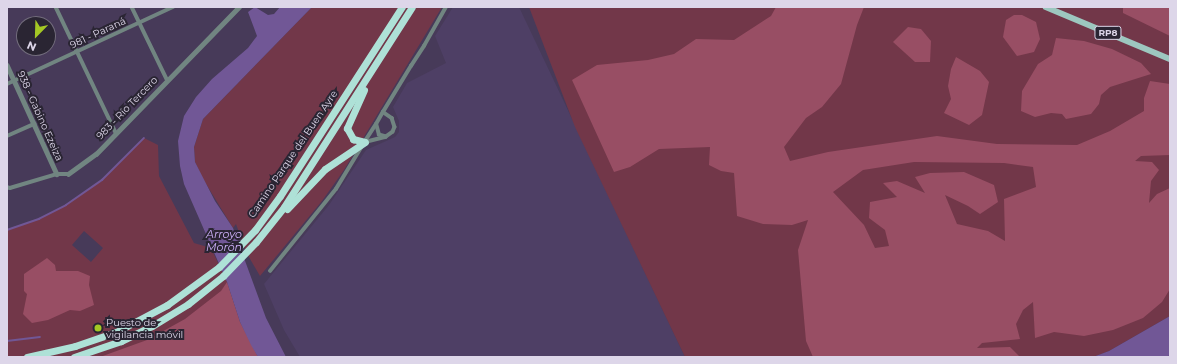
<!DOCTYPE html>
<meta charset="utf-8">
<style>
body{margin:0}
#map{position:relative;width:1177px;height:364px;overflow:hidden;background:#473a59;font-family:Montserrat,sans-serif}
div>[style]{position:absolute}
.built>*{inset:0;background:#4e3f65}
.green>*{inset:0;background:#723749}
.forest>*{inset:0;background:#984e64}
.water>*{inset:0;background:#715796}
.stream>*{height:1.5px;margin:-0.75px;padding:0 0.75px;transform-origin:0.75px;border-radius:0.75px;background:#715796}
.minor>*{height:3.5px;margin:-1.75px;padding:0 1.75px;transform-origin:1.75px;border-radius:1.75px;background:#718581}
.tertiary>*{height:4.5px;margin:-2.25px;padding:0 2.25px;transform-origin:2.25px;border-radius:2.25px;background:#718581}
.primary>*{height:5.5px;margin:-2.75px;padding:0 2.75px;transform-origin:2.75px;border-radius:2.75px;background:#9dc7bf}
.motorway>*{height:7px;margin:-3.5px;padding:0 3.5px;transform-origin:3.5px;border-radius:3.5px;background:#aee1d7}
.dots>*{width:11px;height:11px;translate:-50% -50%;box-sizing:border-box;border:2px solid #2a2533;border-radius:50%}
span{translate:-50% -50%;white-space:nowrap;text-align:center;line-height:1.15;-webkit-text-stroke:4px #2a2533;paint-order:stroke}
.shield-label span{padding:1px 3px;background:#2a2533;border:1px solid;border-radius:3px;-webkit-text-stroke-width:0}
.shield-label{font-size:9px;color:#ddd6e9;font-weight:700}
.street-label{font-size:10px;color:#ddd6e9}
.poi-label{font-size:10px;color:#ddd6e9}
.left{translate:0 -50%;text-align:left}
.water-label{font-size:11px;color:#ceb1fa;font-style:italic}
.frame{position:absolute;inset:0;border:8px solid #ddd6e9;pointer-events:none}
.north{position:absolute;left:16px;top:16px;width:40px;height:40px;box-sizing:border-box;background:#2a2533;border:1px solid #726c7c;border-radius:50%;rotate:203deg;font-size:11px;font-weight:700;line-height:16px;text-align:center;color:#ddd6e9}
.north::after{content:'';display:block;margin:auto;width:14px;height:18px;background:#a4c824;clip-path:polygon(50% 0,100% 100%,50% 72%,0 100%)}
</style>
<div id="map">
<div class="built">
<i style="clip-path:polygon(453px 7px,519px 7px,685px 357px,300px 357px,284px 330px,264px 284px,329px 205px,366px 150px,395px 137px,399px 132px,399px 121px,393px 107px,407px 83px,446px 63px,435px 36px)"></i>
</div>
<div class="green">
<i style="clip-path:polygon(312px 7px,442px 7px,344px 170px,322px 201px,260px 276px,246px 252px,236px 224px,233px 228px,203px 179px,195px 162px,194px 147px,203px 119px)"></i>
<i style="clip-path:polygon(529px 7px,1170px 7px,1170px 316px,1109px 351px,1093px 357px,685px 357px,575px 127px)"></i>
<i style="clip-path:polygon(evenodd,144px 138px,158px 145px,159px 176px,194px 243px,211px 248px,227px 282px,240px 322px,258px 357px,7px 357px,7px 230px,39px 219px,66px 205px,102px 180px,144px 138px,84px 231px,103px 248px,91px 262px,72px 245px,84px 231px)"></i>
</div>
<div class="forest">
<i style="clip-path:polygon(evenodd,776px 7px,864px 7px,857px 25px,841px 84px,822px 107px,806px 118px,784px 147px,790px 161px,828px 152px,937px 136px,997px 144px,1077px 145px,1110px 131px,1144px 111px,1144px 98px,1150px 81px,1170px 84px,1170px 155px,1141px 156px,1135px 161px,1152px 162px,1159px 170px,1151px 181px,1149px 203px,1157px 194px,1170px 188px,1170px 289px,1162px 302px,1143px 318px,1113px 330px,1084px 336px,1054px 332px,1035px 338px,1033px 302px,1023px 310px,1016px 324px,1020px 339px,982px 343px,977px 348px,1010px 347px,1020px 357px,813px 357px,806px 341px,798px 250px,808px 220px,792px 225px,763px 224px,737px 216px,734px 173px,721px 171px,709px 165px,710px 147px,659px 149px,630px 167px,614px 172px,572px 80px,597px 65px,648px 60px,674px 54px,696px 39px,734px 40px,771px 16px,776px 7px,914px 162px,1004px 163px,1033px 167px,1036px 187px,1004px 199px,1005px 241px,988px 231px,957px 224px,945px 195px,968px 206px,980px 214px,998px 202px,994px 185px,964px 172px,930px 173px,915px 177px,925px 193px,897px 181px,883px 183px,897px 197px,870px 202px,869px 218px,885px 230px,889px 246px,875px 248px,864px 225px,833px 192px,863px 170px,914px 162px)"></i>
<i style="clip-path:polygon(1123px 7px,1170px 7px,1170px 36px,1123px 13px)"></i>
<i style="clip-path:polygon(1014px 15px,1022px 15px,1036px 22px,1040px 39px,1034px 52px,1017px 56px,1003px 37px,1006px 20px)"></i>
<i style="clip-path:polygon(908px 27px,921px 29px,931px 41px,930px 62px,915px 62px,893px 42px)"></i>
<i style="clip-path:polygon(1056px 38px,1084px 41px,1112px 49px,1141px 63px,1151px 74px,1110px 87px,1101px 95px,1099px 104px,1091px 114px,1066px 119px,1062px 114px,1051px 113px,1035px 117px,1021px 111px,1022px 91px,1038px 64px,1052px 55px)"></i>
<i style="clip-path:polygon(956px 57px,980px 71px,989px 82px,982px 115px,969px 125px,944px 113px,951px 99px,948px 86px,951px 69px)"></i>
<i style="clip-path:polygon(47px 258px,55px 265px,56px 271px,78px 271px,90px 276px,89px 285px,94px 305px,80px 311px,70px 310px,48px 320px,32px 323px,23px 314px,27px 294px,24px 291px,24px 274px)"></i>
<i style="clip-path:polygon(227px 282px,240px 322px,258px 357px,100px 357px,147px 340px,185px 319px,221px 291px)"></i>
</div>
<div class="water">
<i style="clip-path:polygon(255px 7px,268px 15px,274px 14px,280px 7px,312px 7px,203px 119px,194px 147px,195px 162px,215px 201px,233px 228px,266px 318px,286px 357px,258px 357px,251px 345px,240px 322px,227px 282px,184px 184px,180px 166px,178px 141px,184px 116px,196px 97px,212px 79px,248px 48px,257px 36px,248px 12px)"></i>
<i style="clip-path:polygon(1170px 316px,1170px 355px,1167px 357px,1093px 357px,1109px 351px)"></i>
</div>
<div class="stream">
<i style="left:7px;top:230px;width:34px;rotate:-19deg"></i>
<i style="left:39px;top:219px;width:30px;rotate:-27deg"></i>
<i style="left:66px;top:205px;width:44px;rotate:-34.8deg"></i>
<i style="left:102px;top:180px;width:59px;rotate:-45deg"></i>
<i style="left:7px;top:341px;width:33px;rotate:-7deg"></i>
</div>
<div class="minor">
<i style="left:56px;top:7px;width:140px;rotate:64.5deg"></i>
<i style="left:132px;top:7px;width:80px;rotate:64.1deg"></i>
<i style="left:7px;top:84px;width:183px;rotate:-24.9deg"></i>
<i style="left:383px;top:112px;width:11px;rotate:34deg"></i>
<i style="left:392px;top:118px;width:9px;rotate:72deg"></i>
<i style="left:395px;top:127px;width:5px;rotate:112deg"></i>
<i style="left:393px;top:132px;width:9px;rotate:144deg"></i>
<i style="left:386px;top:137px;width:7px;rotate:-164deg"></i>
<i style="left:379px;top:135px;width:11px;rotate:-105deg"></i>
<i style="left:376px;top:124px;width:14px;rotate:-60deg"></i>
<i style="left:383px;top:112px;width:54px;rotate:-58.7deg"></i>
<i style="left:411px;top:66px;width:24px;rotate:-57deg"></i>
<i style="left:424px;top:46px;width:45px;rotate:-60.6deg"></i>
<i style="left:376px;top:125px;width:20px;rotate:123deg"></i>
<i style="left:365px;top:142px;width:21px;rotate:-14deg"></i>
<i style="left:7px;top:136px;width:30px;rotate:-24deg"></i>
<i style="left:7px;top:187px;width:3px;rotate:18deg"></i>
<i style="left:10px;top:188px;width:49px;rotate:-16.6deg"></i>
<i style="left:270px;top:271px;width:105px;rotate:-51.2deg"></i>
<i style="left:336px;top:189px;width:50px;rotate:-58.8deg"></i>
</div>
<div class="tertiary">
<i style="left:7px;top:65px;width:120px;rotate:65.4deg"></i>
<i style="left:57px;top:174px;width:11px"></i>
<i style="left:68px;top:174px;width:34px;rotate:-36deg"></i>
<i style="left:96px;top:154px;width:205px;rotate:-45.8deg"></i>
</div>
<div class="primary">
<i style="left:1046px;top:7px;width:134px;rotate:22.8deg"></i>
</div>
<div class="motorway">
<i style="left:364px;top:90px;width:42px;rotate:114.1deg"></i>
<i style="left:347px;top:128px;width:13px;rotate:61deg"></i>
<i style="left:353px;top:139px;width:12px;rotate:14deg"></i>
<i style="left:287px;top:209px;width:55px;rotate:-46.5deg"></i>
<i style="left:325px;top:169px;width:48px;rotate:-34deg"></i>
<i style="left:27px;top:357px;width:49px;rotate:-12.9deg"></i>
<i style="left:75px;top:346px;width:43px;rotate:-18.9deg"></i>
<i style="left:116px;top:332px;width:58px;rotate:-27.9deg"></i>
<i style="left:167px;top:305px;width:64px;rotate:-36.2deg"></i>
<i style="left:219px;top:267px;width:52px;rotate:-45.8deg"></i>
<i style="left:255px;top:230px;width:42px;rotate:-53.7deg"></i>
<i style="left:280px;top:196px;width:225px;rotate:-57.2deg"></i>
<i style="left:74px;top:357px;width:50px;rotate:-18.8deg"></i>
<i style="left:121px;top:341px;width:34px;rotate:-26deg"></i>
<i style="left:152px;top:326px;width:42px;rotate:-31.4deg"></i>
<i style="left:188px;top:304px;width:45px;rotate:-38.7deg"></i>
<i style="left:223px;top:276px;width:47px;rotate:-45.9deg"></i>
<i style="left:256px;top:242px;width:45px;rotate:-51.3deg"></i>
<i style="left:284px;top:207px;width:237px;rotate:-57.4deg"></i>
</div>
<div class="dots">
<i style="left:98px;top:328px;background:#a4c824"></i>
</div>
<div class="shield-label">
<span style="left:1108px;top:33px">RP8</span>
</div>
<div class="street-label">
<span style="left:98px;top:33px;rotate:-25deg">981 - Paraná</span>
<span style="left:127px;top:108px;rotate:-46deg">983 - Río Tercero</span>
<span style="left:40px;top:116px;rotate:66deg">938 - Gabino Ezeiza</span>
<span style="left:293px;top:154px;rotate:-56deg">Camino Parque del Buen Ayre</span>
</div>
<div class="poi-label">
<span class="left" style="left:106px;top:328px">Puesto de<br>vigilancia móvil</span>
</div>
<div class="water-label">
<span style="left:224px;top:241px">Arroyo<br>Morón</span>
</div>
<div class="frame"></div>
<div class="north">N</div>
</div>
